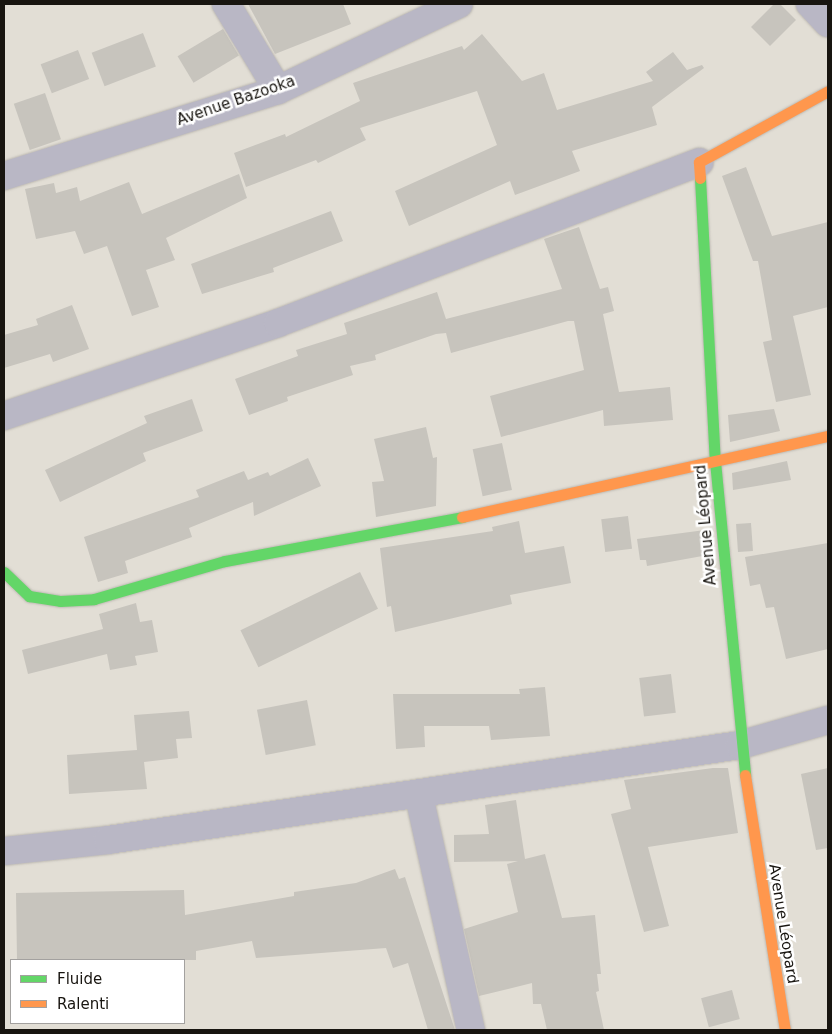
<!DOCTYPE html>
<meta charset="utf-8">
<style>
body{margin:0}
#map{position:relative;width:832px;height:1034px;overflow:hidden;background:#e2ded5;font-family:"DejaVu Sans",sans-serif}
div>[style]{position:absolute}
.building>*{inset:0;background:#c7c4bd;transform-origin:0 0}
.roads{filter:drop-shadow(0 0 1px #bdb9b2) drop-shadow(0 0 1px #bdb9b2)}
.street>*{height:28px;margin:-14px;padding:0 14px;transform-origin:14px;border-radius:14px;background:#b9b7c5}
.fast>*{height:11px;margin:-5.5px;padding:0 5.5px;transform-origin:5.5px;border-radius:5.5px;background:#63d668}
.slow>*{height:11px;margin:-5.5px;padding:0 5.5px;transform-origin:5.5px;border-radius:5.5px;background:#ff974d}
span{translate:-50% -50%;white-space:nowrap;text-align:center;line-height:1.15;-webkit-text-stroke:5px #fff;paint-order:stroke}
.street-label{font-size:15px;color:#181510}
.frame{position:absolute;inset:0;border:5px solid #181510;pointer-events:none}
.legend{position:absolute;left:10px;top:959px;width:175px;height:65px;box-sizing:border-box;background:#fff;border:1px solid #a3a19f;margin:0;padding:6px 9px;list-style:none;font-size:15px;color:#181510}
.legend li{display:flex;align-items:center;gap:10px;height:25px}
.legend b{width:25px;border:1px solid #a3a19f}
</style>
<div id="map">
<div class="building">
<i style="clip-path:polygon(248px 4px,343px 4px,351px 24px,275px 54px)"></i>
<i style="clip-path:polygon(774px 4px,780px 4px,796px 20px,770px 46px,751px 27px)"></i>
<i style="left:223px;top:29px;width:31px;height:53px;rotate:59deg"></i>
<i style="left:143px;top:33px;width:36px;height:55px;rotate:69deg"></i>
<i style="clip-path:polygon(482px 34px,522px 81px,544px 73px,557px 110px,653px 81px,646px 72px,673px 52px,687px 70px,702px 65px,704px 68px,652px 107px,657px 125px,572px 151px,580px 171px,515px 195px,510px 181px,409px 226px,395px 191px,497px 145px,477px 91px,360px 128px,366px 140px,318px 163px,316px 160px,246px 187px,234px 153px,285px 134px,286px 137px,360px 101px,353px 83px,462px 46px,464px 50px)"></i>
<i style="left:78px;top:50px;width:31px;height:40px;rotate:69deg"></i>
<i style="left:45px;top:93px;width:49px;height:33px;rotate:71deg"></i>
<i style="clip-path:polygon(746px 167px,772px 236px,828px 222px,828px 307px,793px 316px,811px 395px,776px 402px,763px 342px,772px 340px,758px 261px,753px 261px,722px 176px)"></i>
<i style="clip-path:polygon(239px 174px,247px 198px,166px 238px,175px 260px,146px 270px,159px 307px,132px 316px,107px 246px,84px 254px,75px 231px,36px 239px,25px 189px,54px 183px,56px 193px,77px 187px,80px 201px,129px 182px,142px 214px)"></i>
<i style="clip-path:polygon(331px 211px,343px 241px,273px 268px,274px 272px,202px 294px,191px 264px)"></i>
<i style="clip-path:polygon(579px 227px,600px 289px,608px 287px,614px 311px,603px 314px,619px 392px,670px 387px,673px 420px,604px 426px,603px 410px,501px 437px,490px 396px,584px 370px,574px 321px,568px 321px,451px 353px,446px 333px,436px 334px,375px 355px,376px 360px,350px 366px,353px 375px,287px 397px,288px 401px,249px 415px,235px 379px,298px 356px,296px 350px,347px 334px,344px 323px,437px 292px,446px 319px,562px 289px,544px 239px)"></i>
<i style="clip-path:polygon(72px 305px,89px 349px,53px 362px,50px 354px,4px 368px,4px 335px,38px 325px,36px 319px)"></i>
<i style="clip-path:polygon(192px 399px,203px 431px,143px 453px,146px 461px,60px 502px,45px 470px,147px 423px,144px 416px)"></i>
<i style="clip-path:polygon(774px 409px,780px 431px,730px 442px,728px 415px)"></i>
<i style="clip-path:polygon(426px 427px,433px 458px,437px 457px,436px 506px,376px 517px,372px 482px,384px 481px,374px 439px)"></i>
<i style="left:502px;top:443px;width:48px;height:30px;rotate:78deg"></i>
<i style="clip-path:polygon(308px 458px,321px 486px,254px 516px,253px 502px,189px 528px,192px 537px,125px 561px,128px 573px,98px 582px,84px 537px,199px 497px,196px 490px,244px 471px,248px 480px,268px 472px,270px 476px)"></i>
<i style="clip-path:polygon(787px 461px,791px 480px,733px 490px,732px 473px)"></i>
<i style="left:628px;top:516px;width:33px;height:27px;rotate:83deg"></i>
<i style="clip-path:polygon(519px 521px,525px 553px,564px 546px,571px 583px,510px 595px,512px 604px,395px 632px,391px 606px,387px 607px,380px 548px,493px 531px,492px 527px)"></i>
<i style="left:751px;top:523px;width:28px;height:15px;rotate:86deg"></i>
<i style="clip-path:polygon(705px 530px,708px 555px,647px 566px,646px 560px,640px 560px,637px 539px)"></i>
<i style="clip-path:polygon(828px 543px,828px 649px,786px 659px,774px 607px,766px 608px,760px 584px,750px 586px,745px 557px)"></i>
<i style="left:360px;top:572px;width:41px;height:133px;rotate:64deg"></i>
<i style="clip-path:polygon(136px 603px,140px 622px,152px 620px,158px 652px,135px 656px,137px 665px,110px 670px,107px 654px,28px 674px,22px 650px,103px 629px,99px 614px)"></i>
<i style="left:671px;top:674px;width:39px;height:32px;rotate:83deg"></i>
<i style="clip-path:polygon(545px 687px,550px 736px,491px 740px,489px 726px,424px 726px,425px 747px,396px 749px,393px 694px,520px 694px,519px 689px)"></i>
<i style="left:307px;top:700px;width:46px;height:51px;rotate:79deg"></i>
<i style="clip-path:polygon(189px 711px,192px 738px,176px 739px,178px 758px,144px 762px,147px 789px,69px 794px,67px 755px,137px 750px,134px 715px)"></i>
<i style="clip-path:polygon(713px 768px,728px 768px,738px 833px,648px 847px,669px 926px,644px 932px,611px 814px,631px 809px,624px 780px)"></i>
<i style="clip-path:polygon(828px 768px,828px 848px,816px 850px,801px 774px)"></i>
<i style="clip-path:polygon(516px 800px,525px 859px,545px 854px,562px 918px,595px 915px,601px 974px,597px 974px,599px 991px,596px 992px,604px 1030px,547px 1030px,541px 1004px,533px 1004px,532px 983px,479px 996px,464px 929px,518px 912px,507px 864px,518px 861px,454px 862px,454px 835px,489px 834px,485px 805px)"></i>
<i style="clip-path:polygon(395px 869px,399px 879px,405px 877px,455px 1030px,428px 1030px,408px 963px,393px 968px,386px 948px,256px 958px,252px 941px,196px 951px,196px 960px,17px 960px,16px 893px,184px 890px,185px 915px,294px 896px,294px 892px,356px 883px)"></i>
<i style="left:732px;top:990px;width:30px;height:32px;rotate:75deg"></i>
</div>
<div class="roads">
<div class="street">
<i style="left:226px;top:4px;width:100px;rotate:58.8deg"></i>
<i style="left:810px;top:4px;width:26px;rotate:47deg"></i>
<i style="left:4px;top:176px;width:287px;rotate:-17.4deg"></i>
<i style="left:278px;top:90px;width:200px;rotate:-25.4deg"></i>
<i style="left:4px;top:416px;width:289px;rotate:-18.7deg"></i>
<i style="left:278px;top:323px;width:451px;rotate:-20.9deg"></i>
<i style="left:419px;top:796px;width:240px;rotate:77.5deg"></i>
<i style="left:4px;top:851px;width:105px;rotate:-6deg"></i>
<i style="left:108px;top:840px;width:639px;rotate:-8.55deg"></i>
<i style="left:740px;top:745px;width:91px;rotate:-15.9deg"></i>
</div>
<div class="fast">
<i style="left:700px;top:178px;width:283px;rotate:87deg"></i>
<i style="left:715px;top:461px;width:315px;rotate:84.5deg"></i>
<i style="left:4px;top:572px;width:35px;rotate:44deg"></i>
<i style="left:29px;top:596px;width:31px;rotate:9deg"></i>
<i style="left:60px;top:601px;width:34px;rotate:-3deg"></i>
<i style="left:94px;top:599px;width:136px;rotate:-16.2deg"></i>
<i style="left:225px;top:561px;width:241px;rotate:-10.5deg"></i>
</div>
<div class="slow">
<i style="left:700px;top:178px;width:16px;rotate:-94deg"></i>
<i style="left:699px;top:162px;width:147px;rotate:-28.8deg"></i>
<i style="left:462px;top:517px;width:375px;rotate:-12.5deg"></i>
<i style="left:745px;top:775px;width:258px;rotate:81.1deg"></i>
</div>
</div>
<div class="street-label">
<span style="left:236px;top:101px;rotate:-19deg">Avenue Bazooka</span>
<span style="left:706px;top:525px;rotate:-95deg">Avenue Léopard</span>
<span style="left:783px;top:924px;rotate:81deg">Avenue Léopard</span>
</div>
<div class="frame"></div>
<ul class="legend">
<li><b style="height:6px;background:#63d668"></b>Fluide</li>
<li><b style="height:6px;background:#ff974d"></b>Ralenti</li>
</ul>
</div>
